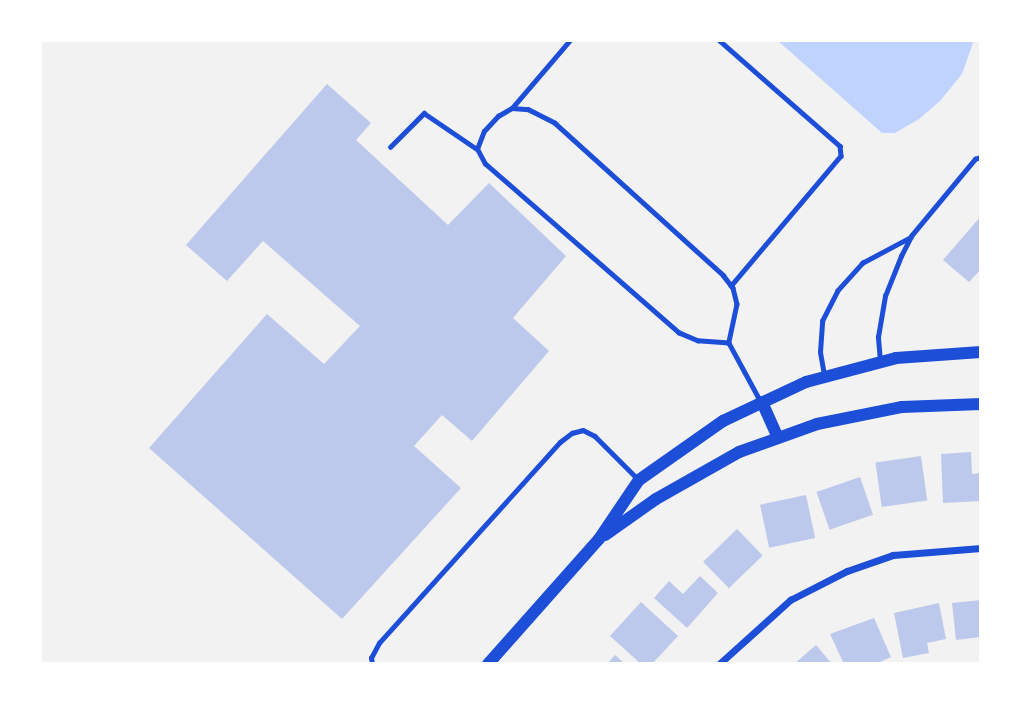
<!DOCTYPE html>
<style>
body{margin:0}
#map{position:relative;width:1021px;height:704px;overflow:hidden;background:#f2f2f2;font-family:"PT Sans Narrow",sans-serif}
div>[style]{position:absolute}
.water>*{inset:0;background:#bfd3fe}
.building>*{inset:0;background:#bdc9ec;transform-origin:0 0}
.service>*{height:4.5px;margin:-2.25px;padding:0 2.25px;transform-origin:2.25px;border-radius:2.25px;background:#1d4ed8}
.minor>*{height:7px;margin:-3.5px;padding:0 3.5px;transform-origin:3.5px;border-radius:3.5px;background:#1d4ed8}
.tertiary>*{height:12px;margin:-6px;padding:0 6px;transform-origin:6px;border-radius:6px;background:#1d4ed8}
span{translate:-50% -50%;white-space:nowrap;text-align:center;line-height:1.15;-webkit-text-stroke:5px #fff;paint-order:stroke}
.frame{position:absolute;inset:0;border:42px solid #fff;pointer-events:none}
</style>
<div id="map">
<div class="water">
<i style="clip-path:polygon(777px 40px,974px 40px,962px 74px,940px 101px,919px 119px,895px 133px,882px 133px)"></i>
</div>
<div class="building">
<i style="clip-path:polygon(327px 84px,371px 123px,356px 140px,448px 225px,489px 183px,566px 256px,513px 318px,549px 351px,472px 441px,442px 415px,414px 446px,461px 488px,342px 619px,149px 448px,267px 314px,324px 364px,360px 326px,263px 241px,227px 281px,186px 245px)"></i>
<i style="clip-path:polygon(981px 216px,981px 269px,969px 282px,943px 260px)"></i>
<i style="clip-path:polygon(971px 452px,972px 474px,981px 473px,981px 501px,943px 503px,941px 454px)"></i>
<i style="left:921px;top:456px;width:45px;height:46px;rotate:82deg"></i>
<i style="left:860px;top:477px;width:40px;height:46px;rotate:71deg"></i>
<i style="left:806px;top:495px;width:44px;height:47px;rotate:78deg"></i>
<i style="left:737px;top:529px;width:37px;height:47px;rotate:46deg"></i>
<i style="clip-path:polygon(700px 576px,718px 593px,687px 628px,654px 598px,669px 581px,683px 594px)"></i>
<i style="clip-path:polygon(981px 600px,981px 637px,956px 640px,952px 603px)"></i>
<i style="clip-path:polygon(641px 602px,678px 636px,652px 664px,641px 664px,610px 636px)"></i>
<i style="clip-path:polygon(939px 603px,946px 639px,927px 643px,929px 653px,903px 658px,894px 613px)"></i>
<i style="clip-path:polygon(874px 618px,891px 657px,876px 664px,844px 664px,830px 634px)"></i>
<i style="clip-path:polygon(816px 645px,832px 664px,794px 664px)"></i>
<i style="clip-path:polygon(615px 655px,625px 664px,607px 664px)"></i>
</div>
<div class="service">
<i style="left:719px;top:40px;width:161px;rotate:41.2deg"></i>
<i style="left:840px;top:146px;width:10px;rotate:84deg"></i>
<i style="left:841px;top:156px;width:170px;rotate:130.2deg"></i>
<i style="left:512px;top:108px;width:89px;rotate:-49.5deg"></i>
<i style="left:390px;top:147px;width:48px;rotate:-45deg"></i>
<i style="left:424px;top:113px;width:64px;rotate:34.2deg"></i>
<i style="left:729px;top:343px;width:31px;rotate:-176deg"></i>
<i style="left:698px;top:341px;width:21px;rotate:-157deg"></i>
<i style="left:679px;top:333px;width:257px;rotate:-138.9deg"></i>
<i style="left:485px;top:164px;width:17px;rotate:-118deg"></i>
<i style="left:477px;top:149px;width:19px;rotate:-69deg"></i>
<i style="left:484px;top:131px;width:21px;rotate:-47deg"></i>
<i style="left:498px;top:116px;width:16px;rotate:-30deg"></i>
<i style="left:512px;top:108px;width:16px;rotate:4deg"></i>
<i style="left:528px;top:109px;width:30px;rotate:27deg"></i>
<i style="left:555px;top:123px;width:227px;rotate:42.1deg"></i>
<i style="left:723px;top:275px;width:16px;rotate:52deg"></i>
<i style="left:733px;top:288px;width:16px;rotate:76deg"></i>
<i style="left:737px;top:304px;width:40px;rotate:102deg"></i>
<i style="left:729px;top:343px;width:67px;rotate:61.5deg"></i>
<i style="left:880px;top:361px;width:24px;rotate:-95deg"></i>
<i style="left:878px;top:337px;width:42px;rotate:-80.3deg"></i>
<i style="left:885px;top:296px;width:43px;rotate:-68.2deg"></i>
<i style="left:901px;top:256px;width:22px;rotate:-63deg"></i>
<i style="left:911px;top:236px;width:100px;rotate:-50.3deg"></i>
<i style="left:975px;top:159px;width:6px;rotate:-18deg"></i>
<i style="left:824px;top:375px;width:23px;rotate:-100deg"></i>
<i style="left:820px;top:352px;width:31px;rotate:-86deg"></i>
<i style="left:822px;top:321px;width:34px;rotate:-63deg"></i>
<i style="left:837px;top:291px;width:38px;rotate:-48deg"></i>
<i style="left:862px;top:263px;width:55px;rotate:-28deg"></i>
<i style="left:372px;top:664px;width:6px;rotate:-99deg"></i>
<i style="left:371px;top:658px;width:17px;rotate:-62deg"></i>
<i style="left:379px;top:643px;width:270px;rotate:-48deg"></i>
<i style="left:560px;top:442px;width:15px;rotate:-37deg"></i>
<i style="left:572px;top:433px;width:11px;rotate:-15deg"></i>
<i style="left:583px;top:430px;width:13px;rotate:27deg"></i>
<i style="left:595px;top:436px;width:61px;rotate:45deg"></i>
</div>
<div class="minor">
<i style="left:719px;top:664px;width:96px;rotate:-42deg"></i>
<i style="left:790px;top:600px;width:64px;rotate:-27deg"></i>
<i style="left:847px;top:571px;width:49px;rotate:-19.2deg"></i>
<i style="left:893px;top:555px;width:88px;rotate:-4.5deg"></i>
</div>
<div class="tertiary">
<i style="left:762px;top:402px;width:39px;rotate:66deg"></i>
<i style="left:605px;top:535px;width:62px;rotate:-35.2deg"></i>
<i style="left:656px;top:499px;width:95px;rotate:-29.5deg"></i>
<i style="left:739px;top:452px;width:83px;rotate:-19.7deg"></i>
<i style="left:817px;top:424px;width:87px;rotate:-11.3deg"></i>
<i style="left:902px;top:407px;width:79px;rotate:-2.2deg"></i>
<i style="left:488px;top:664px;width:167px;rotate:-48.4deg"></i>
<i style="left:599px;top:539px;width:71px;rotate:-55.9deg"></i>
<i style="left:639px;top:480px;width:103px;rotate:-35.1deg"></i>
<i style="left:723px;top:421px;width:92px;rotate:-25.2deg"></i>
<i style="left:806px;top:382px;width:93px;rotate:-14.9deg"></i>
<i style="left:896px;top:358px;width:85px;rotate:-4deg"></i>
</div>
<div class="frame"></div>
</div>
